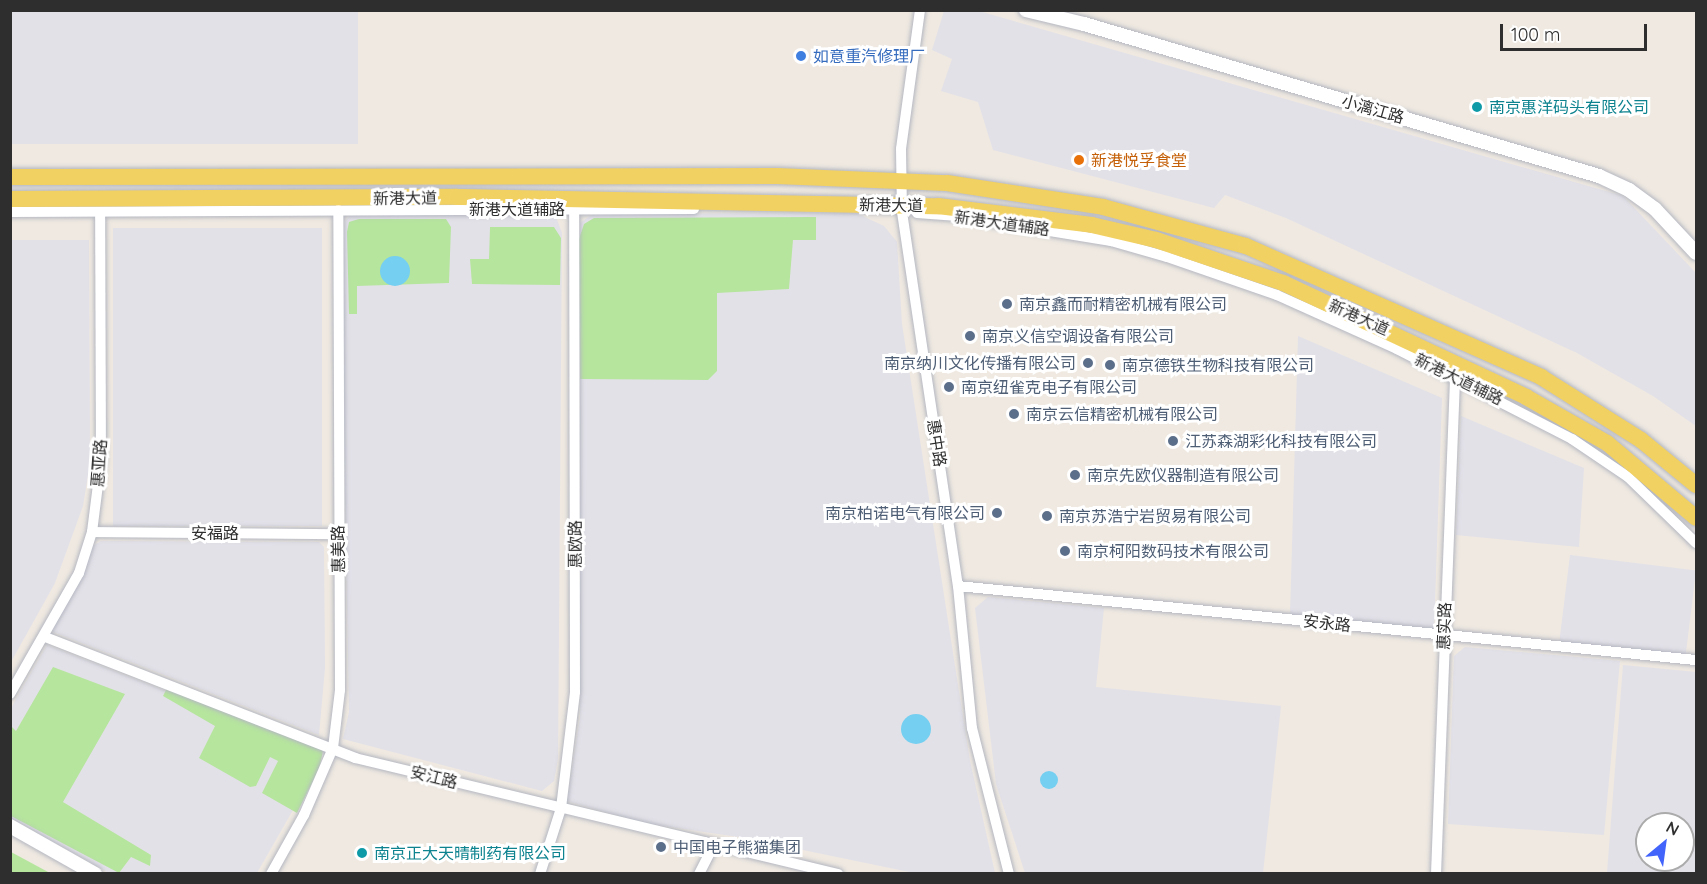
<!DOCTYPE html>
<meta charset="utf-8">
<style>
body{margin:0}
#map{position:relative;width:1707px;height:884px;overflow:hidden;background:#efe9e1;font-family:Quicksand,"Noto Sans SC",sans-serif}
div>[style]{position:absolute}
.industrial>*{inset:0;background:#e3e1e8;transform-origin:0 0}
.green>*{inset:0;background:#b6e59e}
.water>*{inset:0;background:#75cff0}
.round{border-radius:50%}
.roads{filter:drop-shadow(0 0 2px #b4b7c1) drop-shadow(0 0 2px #b4b7c1)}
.minor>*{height:10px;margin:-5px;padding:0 5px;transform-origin:5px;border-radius:5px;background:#fff}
.tertiary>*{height:14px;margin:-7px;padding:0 7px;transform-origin:7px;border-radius:7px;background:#fff}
.primary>*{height:16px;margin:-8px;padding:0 8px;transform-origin:8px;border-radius:8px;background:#f2d163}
.dots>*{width:16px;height:16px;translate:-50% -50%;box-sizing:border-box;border:3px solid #fff;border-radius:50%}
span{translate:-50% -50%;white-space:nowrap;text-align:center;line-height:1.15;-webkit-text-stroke:6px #fff;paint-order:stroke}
.shop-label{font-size:16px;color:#366cbe}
.left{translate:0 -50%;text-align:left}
.culture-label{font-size:16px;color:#0d838f}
.street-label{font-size:16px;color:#2e2e2e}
.food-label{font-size:16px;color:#c56008}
.service-label{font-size:16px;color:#4e5e75}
.right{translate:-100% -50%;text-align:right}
.frame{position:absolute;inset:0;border:12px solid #2e2e2e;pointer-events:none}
.north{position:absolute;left:1635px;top:812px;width:60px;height:60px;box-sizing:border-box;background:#fff;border:2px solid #ababab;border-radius:50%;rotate:29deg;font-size:16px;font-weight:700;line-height:24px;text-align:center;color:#2e2e2e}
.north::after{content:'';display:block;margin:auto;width:21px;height:27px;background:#4264fb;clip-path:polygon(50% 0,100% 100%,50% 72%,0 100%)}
.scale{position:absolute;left:1500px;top:24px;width:147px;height:27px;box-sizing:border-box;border:3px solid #2e2e2e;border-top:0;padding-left:8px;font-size:18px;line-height:21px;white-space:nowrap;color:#2e2e2e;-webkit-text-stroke:4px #fff;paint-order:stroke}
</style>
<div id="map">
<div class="industrial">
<i style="left:10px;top:11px;width:348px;height:133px"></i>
<i style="clip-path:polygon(944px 11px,979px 11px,1623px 196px,1696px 273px,1696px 426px,1653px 396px,1577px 353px,1286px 218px,1225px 195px,1214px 208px,993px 150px,978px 102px,941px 91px,952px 59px,932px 50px)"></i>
<i style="clip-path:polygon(856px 213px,884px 226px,897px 242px,902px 324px,955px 666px,970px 761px,995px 873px,914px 873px,745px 838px,644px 823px,567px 801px,580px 718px,580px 223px,593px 214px)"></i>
<i style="clip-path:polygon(543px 214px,556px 217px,562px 233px,558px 759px,554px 781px,542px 791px,343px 739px,349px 712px,341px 262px,345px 221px,351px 215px)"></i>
<i style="left:113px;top:228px;width:209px;height:298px"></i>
<i style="clip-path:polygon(11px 240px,89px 240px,90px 463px,83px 506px,55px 583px,11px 662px)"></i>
<i style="clip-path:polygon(1298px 336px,1442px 398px,1434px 631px,1290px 616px)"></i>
<i style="clip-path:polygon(1461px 416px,1584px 468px,1579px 547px,1456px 535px)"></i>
<i style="clip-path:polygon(101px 541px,319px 542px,324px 547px,325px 668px,319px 735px,51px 631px,90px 548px)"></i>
<i style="left:1570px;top:555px;width:127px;height:87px;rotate:7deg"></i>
<i style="clip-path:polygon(988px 597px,1104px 608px,1096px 687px,1281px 706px,1263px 873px,1025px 873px,996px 784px,975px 608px)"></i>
<i style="clip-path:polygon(47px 645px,320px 751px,309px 782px,257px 873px,109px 873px,11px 818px,11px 708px)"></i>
<i style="clip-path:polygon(1465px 647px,1620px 661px,1604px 835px,1448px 824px,1454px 656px)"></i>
<i style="clip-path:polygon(evenodd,1623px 665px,1696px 672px,1696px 873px,1607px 873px,1623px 665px,1647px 824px,1683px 824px,1683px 860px,1647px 860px,1647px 824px)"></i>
</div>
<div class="green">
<i style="clip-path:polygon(594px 218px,816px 217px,816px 240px,793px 240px,789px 289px,717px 293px,717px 371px,708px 380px,580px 379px,579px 239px,584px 224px)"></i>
<i style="clip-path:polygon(359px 219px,446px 219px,451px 227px,449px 283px,357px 286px,357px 314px,349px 314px,347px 232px,349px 222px)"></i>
<i style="clip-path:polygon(490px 227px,554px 227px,561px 238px,560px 285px,472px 284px,470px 259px,489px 259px)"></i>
<i style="clip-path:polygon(53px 667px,125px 694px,63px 802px,151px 855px,150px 866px,131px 857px,119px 873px,11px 816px,11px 726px,16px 731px)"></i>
<i style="clip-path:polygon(167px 688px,316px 745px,323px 751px,319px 769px,297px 813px,262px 793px,278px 761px,270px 757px,256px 786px,250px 787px,199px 758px,215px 726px,163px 696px)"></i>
<i style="clip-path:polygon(11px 852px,50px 873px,11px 873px)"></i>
</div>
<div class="water">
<i class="round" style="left:380px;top:256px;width:30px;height:30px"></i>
<i class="round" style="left:901px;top:714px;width:30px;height:30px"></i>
<i class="round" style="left:1040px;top:771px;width:18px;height:18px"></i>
</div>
<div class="roads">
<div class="minor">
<i style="left:920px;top:10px;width:140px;rotate:97.8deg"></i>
<i style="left:901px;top:149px;width:63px;rotate:89.1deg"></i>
<i style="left:902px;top:212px;width:378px;rotate:81.5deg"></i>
<i style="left:958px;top:586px;width:143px;rotate:84.4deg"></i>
<i style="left:972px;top:728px;width:151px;rotate:75.8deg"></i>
<i style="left:10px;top:212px;width:684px;rotate:-0.25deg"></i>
<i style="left:917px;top:213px;width:41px;rotate:4.2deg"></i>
<i style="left:976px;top:219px;width:137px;rotate:9.3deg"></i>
<i style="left:1111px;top:241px;width:58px;rotate:15.9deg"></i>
<i style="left:1167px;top:257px;width:116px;rotate:19.1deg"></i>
<i style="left:1277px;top:295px;width:132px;rotate:24.2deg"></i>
<i style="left:1397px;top:349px;width:197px;rotate:27.2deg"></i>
<i style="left:1572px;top:439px;width:68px;rotate:34.2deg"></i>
<i style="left:1628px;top:477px;width:95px;rotate:44.1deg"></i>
<i style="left:92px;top:532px;width:245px;rotate:0.5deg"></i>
<i style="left:958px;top:586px;width:742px;rotate:5.73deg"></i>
<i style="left:45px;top:637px;width:333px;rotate:21.3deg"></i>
<i style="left:355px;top:758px;width:497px;rotate:13.5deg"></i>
<i style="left:10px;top:694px;width:139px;rotate:-60.3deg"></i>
<i style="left:79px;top:573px;width:43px;rotate:-72.4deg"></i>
<i style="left:92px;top:532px;width:72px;rotate:-82.8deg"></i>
<i style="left:101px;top:461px;width:249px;rotate:-90.2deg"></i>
<i style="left:271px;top:874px;width:68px;rotate:-60.8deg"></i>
<i style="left:304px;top:815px;width:73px;rotate:-66.6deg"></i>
<i style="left:333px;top:748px;width:58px;rotate:-83.1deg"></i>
<i style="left:340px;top:690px;width:480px;rotate:-90.2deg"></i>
<i style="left:540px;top:874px;width:69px;rotate:-72.3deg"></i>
<i style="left:561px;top:808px;width:117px;rotate:-83.1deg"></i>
<i style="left:575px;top:692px;width:483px;rotate:-90.1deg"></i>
<i style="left:699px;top:874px;width:31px;rotate:-63deg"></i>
<i style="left:1436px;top:874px;width:495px;rotate:-87.8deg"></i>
</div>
<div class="tertiary">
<i style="left:1026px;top:10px;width:60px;rotate:13.6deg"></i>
<i style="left:1084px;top:24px;width:537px;rotate:16.44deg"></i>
<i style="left:1599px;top:176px;width:33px;rotate:25deg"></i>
<i style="left:1629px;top:190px;width:32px;rotate:36deg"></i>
<i style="left:1655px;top:209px;width:60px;rotate:47deg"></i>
<i style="left:10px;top:826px;width:98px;rotate:29.5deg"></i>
</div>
<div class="primary">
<i style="left:10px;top:177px;width:767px;rotate:-0.07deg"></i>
<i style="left:777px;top:176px;width:170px;rotate:2.4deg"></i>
<i style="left:947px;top:183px;width:158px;rotate:8.7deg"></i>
<i style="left:1103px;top:207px;width:148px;rotate:15.3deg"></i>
<i style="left:1246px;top:246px;width:323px;rotate:23.9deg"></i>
<i style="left:1541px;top:377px;width:118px;rotate:32.2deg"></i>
<i style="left:1641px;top:440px;width:71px;rotate:39.3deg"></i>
<i style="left:10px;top:199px;width:447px;rotate:-0.3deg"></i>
<i style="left:457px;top:197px;width:481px;rotate:1.1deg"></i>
<i style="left:938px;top:206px;width:155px;rotate:7deg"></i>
<i style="left:1092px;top:225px;width:66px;rotate:13.2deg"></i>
<i style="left:1156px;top:240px;width:134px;rotate:18.7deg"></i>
<i style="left:1283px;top:283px;width:268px;rotate:25.1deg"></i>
<i style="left:1526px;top:397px;width:93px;rotate:29.6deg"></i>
<i style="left:1607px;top:443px;width:116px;rotate:40.1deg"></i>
</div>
</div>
<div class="dots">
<i style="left:801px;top:56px;background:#3f7fe0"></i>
<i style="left:1477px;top:107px;background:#0f9aa8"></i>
<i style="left:1079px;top:160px;background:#e8710a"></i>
<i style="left:1007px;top:304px;background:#5c6f8a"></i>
<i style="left:970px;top:336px;background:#5c6f8a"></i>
<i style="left:1088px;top:363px;background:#5c6f8a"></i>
<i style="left:1110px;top:365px;background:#5c6f8a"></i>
<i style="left:949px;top:387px;background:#5c6f8a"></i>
<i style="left:1014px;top:414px;background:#5c6f8a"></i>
<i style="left:1173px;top:441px;background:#5c6f8a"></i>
<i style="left:1075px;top:475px;background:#5c6f8a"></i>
<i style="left:997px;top:513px;background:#5c6f8a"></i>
<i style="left:1047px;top:516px;background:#5c6f8a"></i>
<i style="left:1065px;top:551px;background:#5c6f8a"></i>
<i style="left:661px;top:847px;background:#5c6f8a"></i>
<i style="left:362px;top:853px;background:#0f9aa8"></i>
</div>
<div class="shop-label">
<span class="left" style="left:813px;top:56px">如意重汽修理厂</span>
</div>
<div class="culture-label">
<span class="left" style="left:1489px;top:107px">南京惠洋码头有限公司</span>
<span class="left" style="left:374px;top:853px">南京正大天晴制药有限公司</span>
</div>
<div class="street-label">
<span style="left:1373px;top:109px;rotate:16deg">小漓江路</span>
<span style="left:405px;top:198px;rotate:-1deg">新港大道</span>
<span style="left:891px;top:205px;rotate:1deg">新港大道</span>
<span style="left:517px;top:209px">新港大道辅路</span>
<span style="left:1002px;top:223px;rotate:8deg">新港大道辅路</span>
<span style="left:1359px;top:317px;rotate:24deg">新港大道</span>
<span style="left:1459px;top:379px;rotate:26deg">新港大道辅路</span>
<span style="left:937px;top:443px;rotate:81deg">惠中路</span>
<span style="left:99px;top:463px;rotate:-86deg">惠亚路</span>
<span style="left:215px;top:533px">安福路</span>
<span style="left:575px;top:544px;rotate:-90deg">惠欧路</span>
<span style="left:338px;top:549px;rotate:-91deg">惠美路</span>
<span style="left:1327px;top:623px;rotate:6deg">安永路</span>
<span style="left:1444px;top:626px;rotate:-88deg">惠实路</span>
<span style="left:434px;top:777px;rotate:14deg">安江路</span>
</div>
<div class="food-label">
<span class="left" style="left:1091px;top:160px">新港悦孚食堂</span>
</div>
<div class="service-label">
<span class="left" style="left:1019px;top:304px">南京鑫而耐精密机械有限公司</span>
<span class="left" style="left:982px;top:336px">南京义信空调设备有限公司</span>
<span class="right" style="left:1076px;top:363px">南京纳川文化传播有限公司</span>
<span class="left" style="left:1122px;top:365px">南京德铁生物科技有限公司</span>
<span class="left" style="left:961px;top:387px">南京纽雀克电子有限公司</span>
<span class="left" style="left:1026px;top:414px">南京云信精密机械有限公司</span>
<span class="left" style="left:1185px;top:441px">江苏森湖彩化科技有限公司</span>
<span class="left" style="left:1087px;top:475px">南京先欧仪器制造有限公司</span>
<span class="right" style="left:985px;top:513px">南京柏诺电气有限公司</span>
<span class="left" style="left:1059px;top:516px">南京苏浩宁岩贸易有限公司</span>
<span class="left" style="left:1077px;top:551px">南京柯阳数码技术有限公司</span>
<span class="left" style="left:673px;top:847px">中国电子熊猫集团</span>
</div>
<div class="frame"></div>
<div class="north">N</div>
<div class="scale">100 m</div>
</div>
